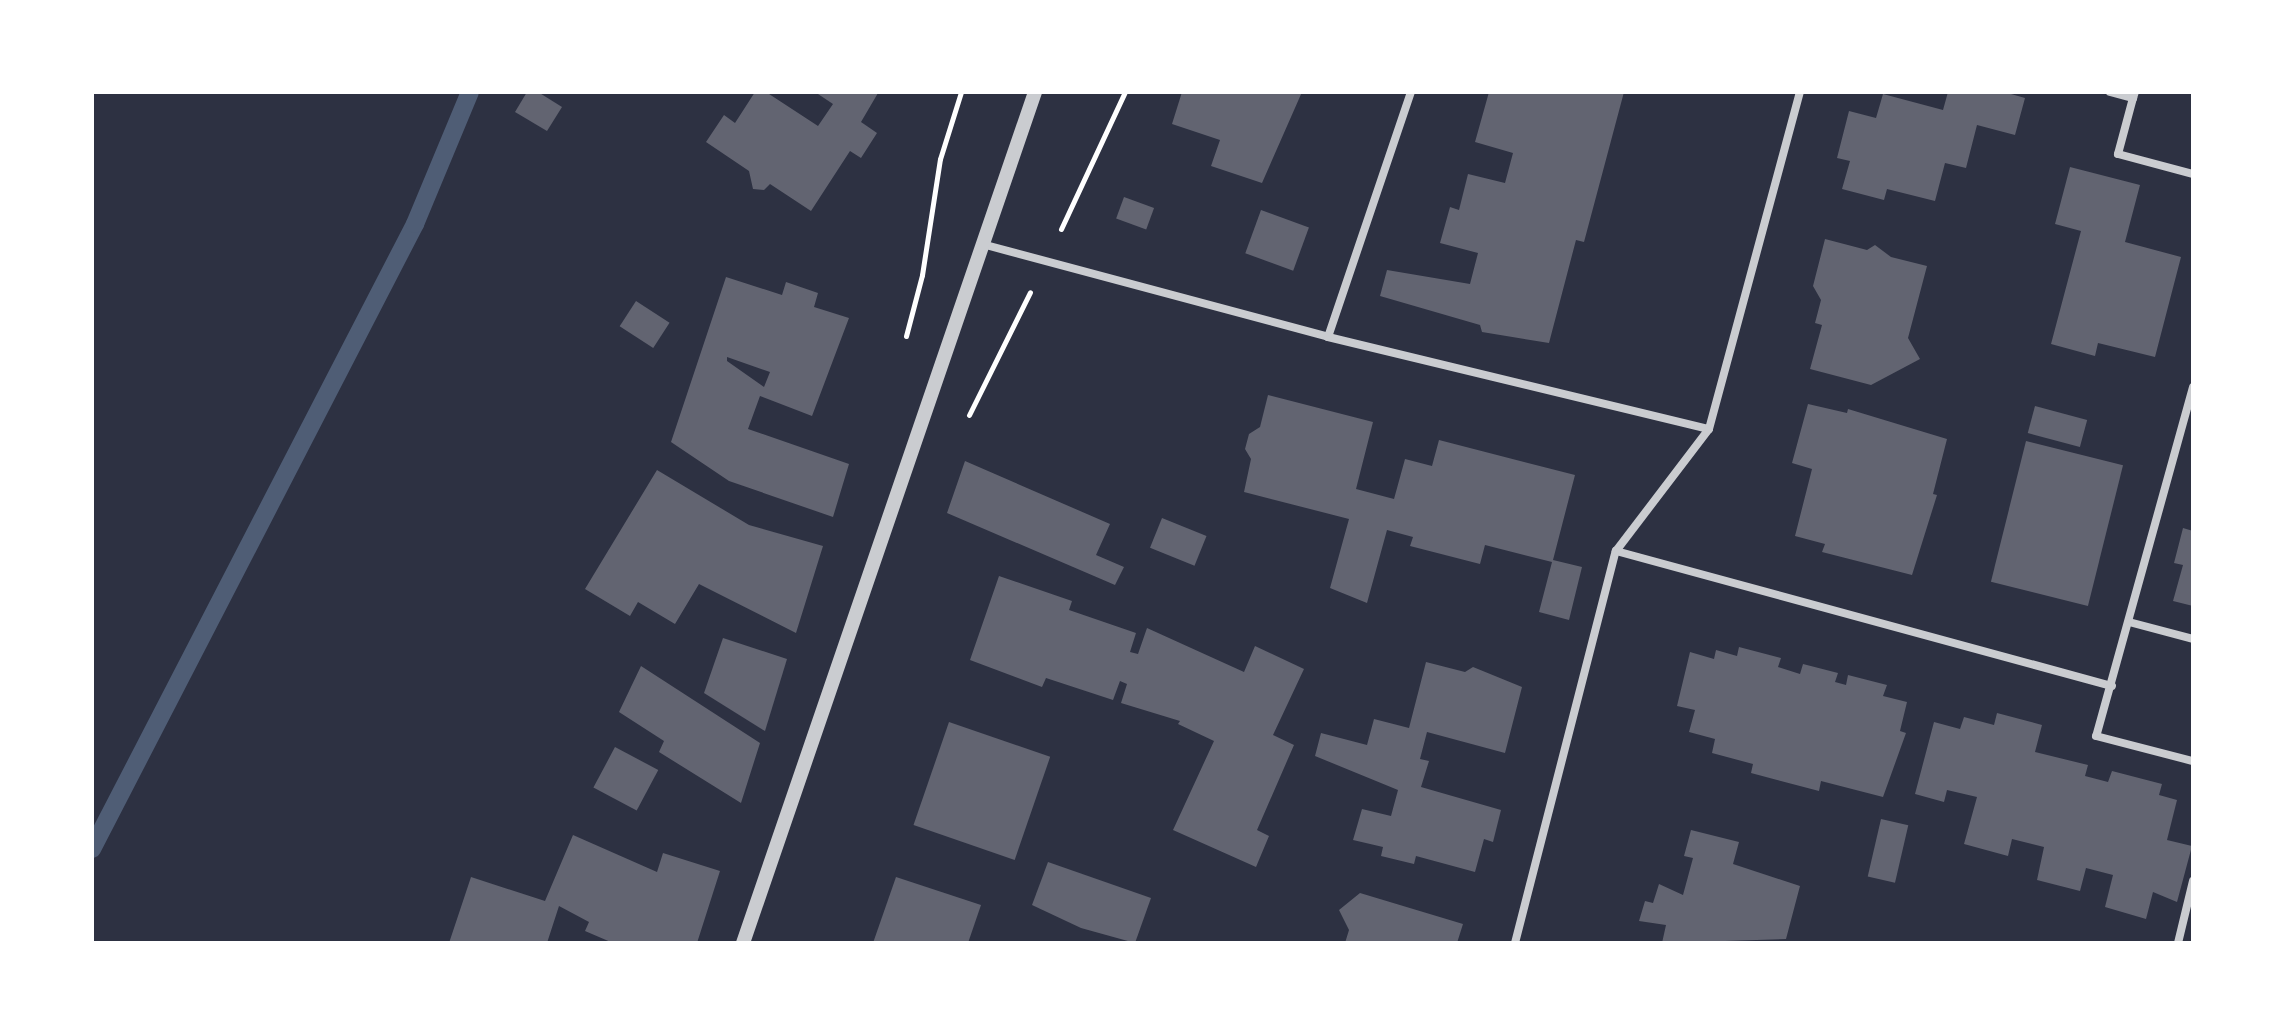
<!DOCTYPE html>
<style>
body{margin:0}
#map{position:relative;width:2285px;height:1035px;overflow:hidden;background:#2d3142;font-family:Rubik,sans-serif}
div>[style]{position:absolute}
.stream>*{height:18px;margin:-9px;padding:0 9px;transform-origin:9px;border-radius:9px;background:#4f5d75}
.building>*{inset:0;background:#626471;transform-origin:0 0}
.path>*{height:5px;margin:-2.5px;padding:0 2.5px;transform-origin:2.5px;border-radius:2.5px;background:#fff}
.minor>*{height:8px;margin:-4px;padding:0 4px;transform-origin:4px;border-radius:4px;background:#caccd0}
.tertiary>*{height:14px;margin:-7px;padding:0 7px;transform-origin:7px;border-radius:7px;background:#caccd0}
span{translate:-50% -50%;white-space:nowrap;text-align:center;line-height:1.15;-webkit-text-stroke:8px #fff;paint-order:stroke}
.frame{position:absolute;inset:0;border:94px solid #fff;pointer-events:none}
</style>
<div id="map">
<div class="stream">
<i style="left:92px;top:849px;width:704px;rotate:-62.67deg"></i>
<i style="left:415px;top:224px;width:143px;rotate:-67.4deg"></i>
</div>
<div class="building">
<i style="clip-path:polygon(527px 92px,538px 92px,562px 107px,547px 131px,515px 112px)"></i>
<i style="clip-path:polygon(755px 92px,766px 92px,818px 126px,833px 104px,815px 92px,878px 93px,861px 122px,877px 133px,861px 158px,850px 151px,811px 211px,770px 184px,764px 190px,753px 189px,749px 171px,706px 142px,724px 115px,735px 123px)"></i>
<i style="clip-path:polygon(1182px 92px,1302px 92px,1262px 183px,1211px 166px,1220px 140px,1172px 124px)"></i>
<i style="clip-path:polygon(1489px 92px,1624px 92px,1584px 242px,1576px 240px,1549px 343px,1482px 332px,1480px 325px,1380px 296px,1387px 270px,1470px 284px,1478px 253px,1440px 243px,1450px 207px,1459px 210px,1468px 174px,1505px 183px,1513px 153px,1475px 142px)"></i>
<i style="clip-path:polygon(1948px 92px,2004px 92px,2025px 98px,2015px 135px,1977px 125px,1966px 168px,1945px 163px,1935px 201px,1887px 189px,1884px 200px,1842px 189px,1850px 161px,1837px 158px,1849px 111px,1876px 118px,1883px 94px,1943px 110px)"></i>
<i style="clip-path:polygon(2070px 167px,2140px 185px,2125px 242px,2181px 257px,2155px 357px,2098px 343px,2095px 356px,2051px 344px,2081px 231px,2055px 224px)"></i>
<i style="left:1124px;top:197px;width:32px;height:23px;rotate:20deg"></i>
<i style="left:1261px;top:210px;width:51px;height:46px;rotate:20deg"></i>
<i style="clip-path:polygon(1825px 239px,1867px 250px,1875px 245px,1891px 257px,1927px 266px,1908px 338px,1920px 359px,1871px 385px,1810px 369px,1822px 325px,1815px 323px,1821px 300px,1813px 286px)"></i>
<i style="clip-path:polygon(evenodd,726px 277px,782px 295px,786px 282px,818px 293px,814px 307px,849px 318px,812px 416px,760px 396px,748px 429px,849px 464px,833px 517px,729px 481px,671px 442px,726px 277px,727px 357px,770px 372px,764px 387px,727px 361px,727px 357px)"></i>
<i style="left:636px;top:301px;width:40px;height:30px;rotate:33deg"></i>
<i style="clip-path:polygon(1268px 395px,1373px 422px,1356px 489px,1394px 499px,1405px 459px,1432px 466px,1439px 440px,1575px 475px,1553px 560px,1582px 567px,1569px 620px,1539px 612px,1552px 562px,1485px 545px,1480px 564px,1410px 546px,1413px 537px,1387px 530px,1367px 603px,1330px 588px,1349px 519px,1244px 492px,1251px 459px,1245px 449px,1249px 434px,1260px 427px)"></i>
<i style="clip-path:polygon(1808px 404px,1847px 413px,1848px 409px,1947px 439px,1933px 494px,1937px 495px,1912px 575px,1822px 552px,1825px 544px,1795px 536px,1812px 469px,1792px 463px)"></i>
<i style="left:2035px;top:406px;width:54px;height:28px;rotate:15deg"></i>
<i style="left:2026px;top:441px;width:100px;height:145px;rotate:14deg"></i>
<i style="clip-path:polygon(965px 461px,1110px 524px,1096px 555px,1124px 567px,1115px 585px,947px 513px)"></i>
<i style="clip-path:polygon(657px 470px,749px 525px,823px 546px,796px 633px,699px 584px,675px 624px,638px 602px,630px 616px,585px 589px)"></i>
<i style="left:1162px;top:518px;width:48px;height:32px;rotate:22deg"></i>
<i style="clip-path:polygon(2183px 528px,2193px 531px,2193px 606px,2173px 601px,2183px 565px,2174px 563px)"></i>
<i style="clip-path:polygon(999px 576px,1072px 601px,1069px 610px,1136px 633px,1130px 652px,1138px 654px,1147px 628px,1244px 672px,1255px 646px,1304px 669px,1273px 735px,1294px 745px,1257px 830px,1269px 836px,1256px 867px,1173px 830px,1214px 741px,1178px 724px,1180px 721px,1121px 703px,1127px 684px,1120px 681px,1113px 700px,1046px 678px,1042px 687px,970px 660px)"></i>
<i style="clip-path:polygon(723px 638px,787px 659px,765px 731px,704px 693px)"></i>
<i style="clip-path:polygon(1739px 647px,1781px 658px,1778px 667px,1800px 674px,1803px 664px,1838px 673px,1835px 682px,1846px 685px,1848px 675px,1887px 685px,1883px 696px,1907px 702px,1900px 731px,1906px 733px,1883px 797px,1821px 781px,1819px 791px,1751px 773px,1753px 764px,1712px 753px,1715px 739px,1689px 732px,1695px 710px,1677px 706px,1690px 652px,1714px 659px,1716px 650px,1737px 656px)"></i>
<i style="clip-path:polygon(1426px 662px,1465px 672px,1473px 667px,1522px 687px,1505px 753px,1427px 732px,1420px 759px,1429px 761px,1421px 787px,1501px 810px,1493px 842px,1484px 839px,1475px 872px,1416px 856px,1414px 864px,1381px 856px,1383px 847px,1353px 840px,1362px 809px,1391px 816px,1398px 790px,1315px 756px,1321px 733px,1367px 745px,1374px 719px,1409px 728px)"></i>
<i style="clip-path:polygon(641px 666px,760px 743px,741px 803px,659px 752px,664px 741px,619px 712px)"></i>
<i style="clip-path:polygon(1997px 713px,2042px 725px,2035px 752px,2088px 765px,2085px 776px,2108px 782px,2112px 771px,2162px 784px,2159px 795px,2177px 800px,2167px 840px,2192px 846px,2177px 902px,2153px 892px,2146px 919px,2105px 907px,2113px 875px,2086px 868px,2080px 891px,2037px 880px,2044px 847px,2012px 839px,2008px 856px,1964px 844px,1977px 797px,1947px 790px,1944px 802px,1915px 794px,1934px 722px,1960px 729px,1964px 717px,1994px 725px)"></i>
<i style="left:949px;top:722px;width:107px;height:109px;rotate:19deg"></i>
<i style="left:615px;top:747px;width:49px;height:46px;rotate:28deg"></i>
<i style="left:1881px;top:819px;width:28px;height:59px;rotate:13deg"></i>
<i style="clip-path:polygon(1691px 830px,1739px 842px,1733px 864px,1800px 886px,1786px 939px,1662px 943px,1666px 925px,1639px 921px,1645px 901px,1653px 903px,1659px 884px,1683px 895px,1693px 858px,1684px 856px)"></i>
<i style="clip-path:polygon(573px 835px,657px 872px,663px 853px,720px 871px,697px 943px,613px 943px,585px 931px,589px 922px,559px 906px,547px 943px,449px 943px,471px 877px,545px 901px)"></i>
<i style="clip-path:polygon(1048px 862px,1151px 898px,1135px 943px,1081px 928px,1032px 905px)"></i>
<i style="clip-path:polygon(896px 877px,981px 905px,968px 943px,873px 943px)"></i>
<i style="clip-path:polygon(1360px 893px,1463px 924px,1457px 943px,1345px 943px,1349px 930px,1339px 910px)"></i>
</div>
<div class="path">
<i style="left:1061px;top:229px;width:151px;rotate:-65deg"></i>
<i style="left:906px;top:336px;width:63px;rotate:-75.3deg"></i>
<i style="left:922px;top:275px;width:117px;rotate:-81.2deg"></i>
<i style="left:940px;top:159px;width:70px;rotate:-72.6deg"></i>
<i style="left:969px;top:415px;width:137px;rotate:-63.6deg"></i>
</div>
<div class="minor">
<i style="left:2110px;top:92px;width:24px;rotate:15deg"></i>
<i style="left:2133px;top:98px;width:6px;rotate:-72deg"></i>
<i style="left:2133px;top:98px;width:58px;rotate:105deg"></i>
<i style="left:2118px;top:154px;width:78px;rotate:14.9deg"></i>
<i style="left:982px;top:244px;width:358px;rotate:15deg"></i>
<i style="left:1328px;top:337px;width:392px;rotate:13.6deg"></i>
<i style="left:1328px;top:337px;width:259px;rotate:-71.3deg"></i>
<i style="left:2193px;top:387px;width:362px;rotate:105.5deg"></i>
<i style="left:2096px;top:736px;width:100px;rotate:14.5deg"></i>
<i style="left:1616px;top:551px;width:514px;rotate:15.23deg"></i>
<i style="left:2129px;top:622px;width:66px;rotate:14.9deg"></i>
<i style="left:1515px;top:943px;width:405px;rotate:-75.6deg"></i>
<i style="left:1616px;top:551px;width:153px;rotate:-52.7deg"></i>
<i style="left:1709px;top:429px;width:349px;rotate:-74.9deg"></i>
<i style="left:2178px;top:943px;width:64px;rotate:-76.4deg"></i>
</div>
<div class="tertiary">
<i style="left:743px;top:943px;width:900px;rotate:-71.06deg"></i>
</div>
<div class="frame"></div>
</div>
